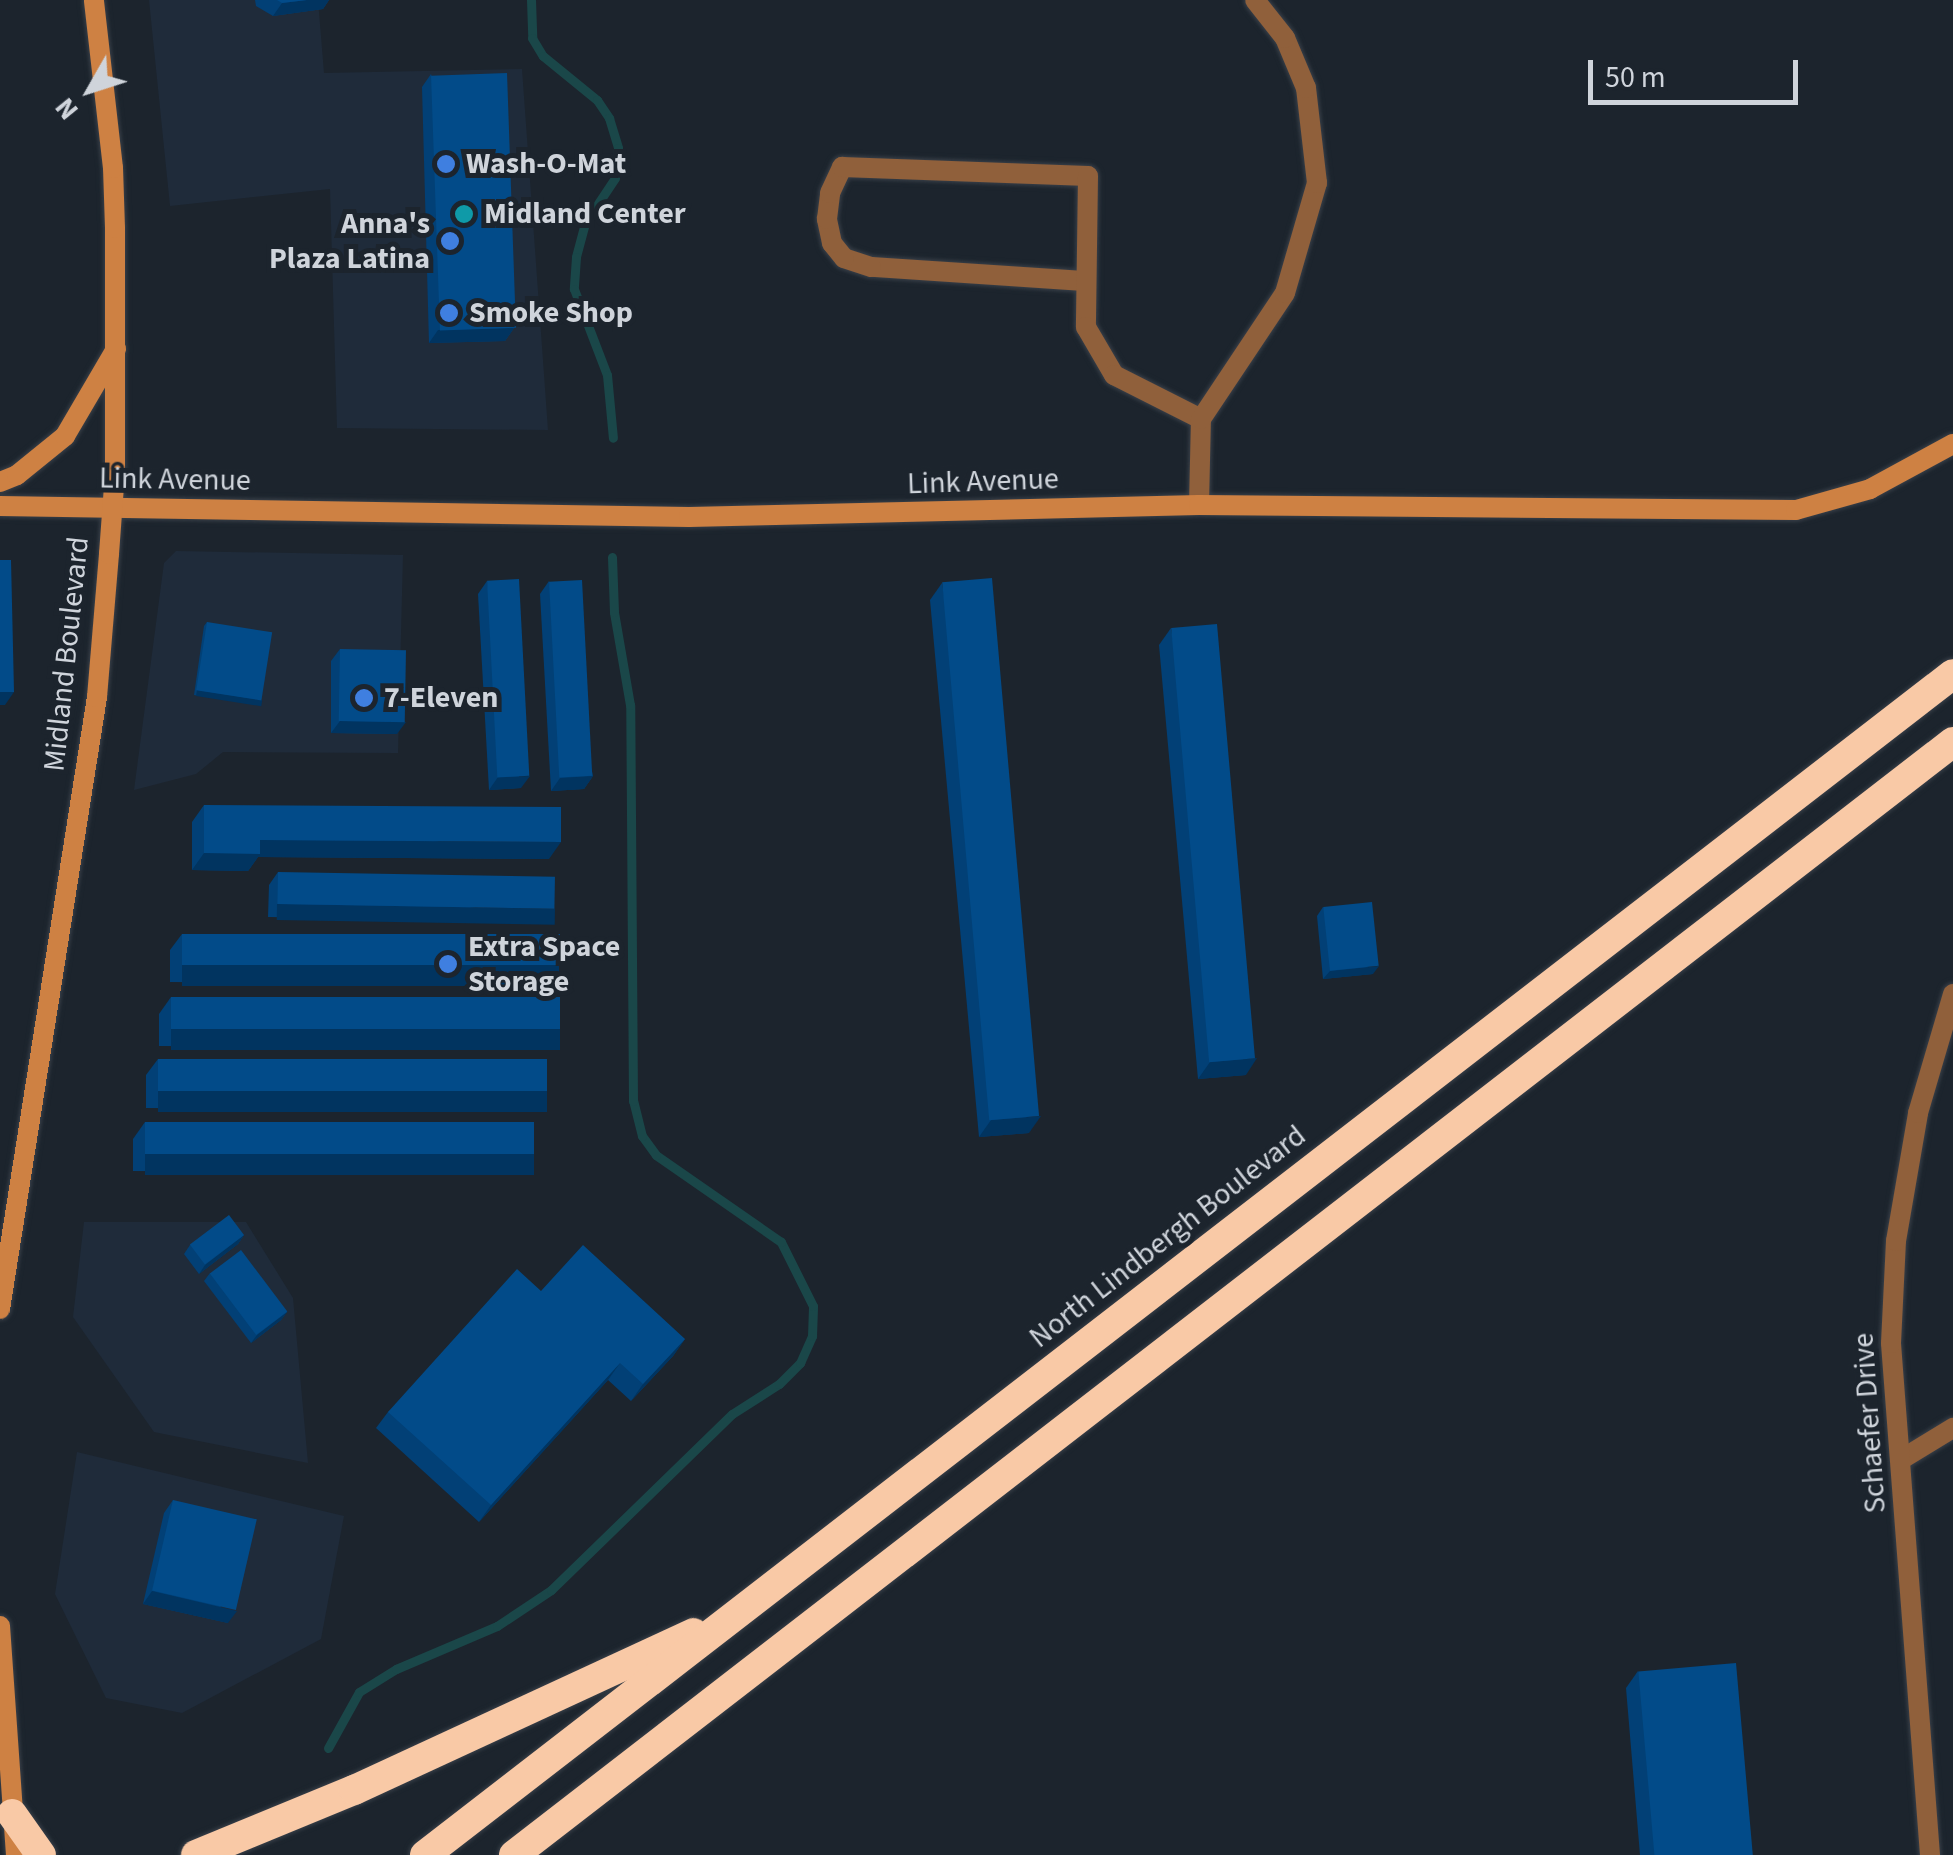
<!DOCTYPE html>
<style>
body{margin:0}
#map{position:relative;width:1953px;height:1855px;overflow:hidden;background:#1c242d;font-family:"Source Sans 3",sans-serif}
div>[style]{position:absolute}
.built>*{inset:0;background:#1f2b3a}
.stream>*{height:9px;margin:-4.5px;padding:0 4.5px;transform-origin:4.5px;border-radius:4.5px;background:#1a4749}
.roads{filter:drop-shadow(0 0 2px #394049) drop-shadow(0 0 2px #394049)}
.street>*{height:20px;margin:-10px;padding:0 10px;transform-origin:10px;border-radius:10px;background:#90603b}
.secondary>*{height:20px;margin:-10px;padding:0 10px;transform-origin:10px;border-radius:10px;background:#ce8143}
.highway>*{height:30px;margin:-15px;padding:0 15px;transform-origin:15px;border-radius:15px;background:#f9c9a6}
.wall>*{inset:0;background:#024076}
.shaded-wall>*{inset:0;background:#013460;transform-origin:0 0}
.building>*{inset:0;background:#024b89;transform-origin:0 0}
.dots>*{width:28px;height:28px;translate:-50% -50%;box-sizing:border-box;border:5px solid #1c242d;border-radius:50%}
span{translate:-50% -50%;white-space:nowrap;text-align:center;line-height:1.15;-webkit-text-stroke:10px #1c242d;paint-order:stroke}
.poi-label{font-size:30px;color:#cfd4db;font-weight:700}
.left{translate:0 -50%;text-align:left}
.right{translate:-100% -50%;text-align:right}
.street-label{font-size:30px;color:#cfd4db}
.north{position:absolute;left:40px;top:40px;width:100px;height:100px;-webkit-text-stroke:8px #1c242d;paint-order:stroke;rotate:231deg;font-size:28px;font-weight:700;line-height:40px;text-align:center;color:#cfd4db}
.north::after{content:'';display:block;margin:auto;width:35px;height:45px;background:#cfd4db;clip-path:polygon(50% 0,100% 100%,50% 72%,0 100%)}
.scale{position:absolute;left:1588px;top:60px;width:210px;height:45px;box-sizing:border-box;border:5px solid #cfd4db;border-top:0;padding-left:12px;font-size:30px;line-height:35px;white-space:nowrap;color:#cfd4db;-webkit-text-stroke:8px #1c242d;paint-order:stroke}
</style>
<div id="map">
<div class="built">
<i style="clip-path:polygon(149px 0,318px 0,324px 73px,522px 69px,548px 430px,337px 428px,330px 189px,170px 206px)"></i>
<i style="clip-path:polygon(176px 551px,403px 555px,398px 753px,223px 752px,196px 774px,134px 790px,164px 563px)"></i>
<i style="clip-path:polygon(84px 1222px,246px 1222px,293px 1298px,308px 1463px,154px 1432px,73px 1317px)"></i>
<i style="clip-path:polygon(77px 1452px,344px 1516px,321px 1639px,182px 1713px,106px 1698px,55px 1594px)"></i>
</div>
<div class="stream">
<i style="left:531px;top:0;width:38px;rotate:88deg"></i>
<i style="left:532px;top:38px;width:21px;rotate:59deg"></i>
<i style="left:543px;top:56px;width:70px;rotate:39.2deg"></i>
<i style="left:597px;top:100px;width:22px;rotate:56deg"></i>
<i style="left:609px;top:118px;width:31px;rotate:73deg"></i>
<i style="left:618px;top:148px;width:30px;rotate:96deg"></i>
<i style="left:615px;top:178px;width:54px;rotate:123.7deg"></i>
<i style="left:585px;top:223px;width:35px;rotate:105deg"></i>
<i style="left:576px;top:257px;width:32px;rotate:94deg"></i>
<i style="left:574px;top:289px;width:92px;rotate:69deg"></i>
<i style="left:607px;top:375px;width:63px;rotate:84.6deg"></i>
<i style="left:328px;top:1748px;width:64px;rotate:-61deg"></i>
<i style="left:359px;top:1692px;width:44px;rotate:-31.9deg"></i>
<i style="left:396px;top:1669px;width:110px;rotate:-23.1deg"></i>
<i style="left:497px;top:1626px;width:65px;rotate:-33.7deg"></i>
<i style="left:551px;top:1590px;width:252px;rotate:-44.2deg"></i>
<i style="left:732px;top:1414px;width:56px;rotate:-32.6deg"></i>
<i style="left:779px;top:1384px;width:30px;rotate:-45deg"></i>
<i style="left:800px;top:1363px;width:30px;rotate:-66deg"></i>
<i style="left:812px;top:1336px;width:30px;rotate:-88deg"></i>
<i style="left:813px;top:1306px;width:72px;rotate:-116.6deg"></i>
<i style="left:781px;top:1242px;width:152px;rotate:-145.2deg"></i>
<i style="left:656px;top:1155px;width:24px;rotate:-126deg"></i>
<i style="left:642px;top:1136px;width:36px;rotate:-104deg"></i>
<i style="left:633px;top:1101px;width:396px;rotate:-90.4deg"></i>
<i style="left:630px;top:705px;width:94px;rotate:-99.8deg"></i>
<i style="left:614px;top:612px;width:55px;rotate:-92.1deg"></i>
</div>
<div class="roads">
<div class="street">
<i style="left:1084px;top:281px;width:213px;rotate:-176.2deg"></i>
<i style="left:871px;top:267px;width:28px;rotate:-162deg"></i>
<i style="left:844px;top:258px;width:19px;rotate:-129deg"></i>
<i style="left:832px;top:243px;width:25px;rotate:-102deg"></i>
<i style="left:827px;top:219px;width:26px;rotate:-83deg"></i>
<i style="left:830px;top:193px;width:29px;rotate:-65deg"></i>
<i style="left:842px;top:167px;width:246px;rotate:2.1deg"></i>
<i style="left:1088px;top:176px;width:151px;rotate:90.8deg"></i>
<i style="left:1086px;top:327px;width:56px;rotate:59.7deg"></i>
<i style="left:1114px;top:375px;width:97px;rotate:26.8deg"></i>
<i style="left:1199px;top:505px;width:86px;rotate:-88.7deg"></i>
<i style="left:1201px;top:419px;width:151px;rotate:-56.3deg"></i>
<i style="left:1285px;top:293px;width:115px;rotate:-73.8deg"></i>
<i style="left:1317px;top:183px;width:96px;rotate:-96.6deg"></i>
<i style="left:1306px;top:88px;width:54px;rotate:-112.8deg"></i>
<i style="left:1285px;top:38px;width:48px;rotate:-128.3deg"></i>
<i style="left:1902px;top:1459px;width:60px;rotate:-31.3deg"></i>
<i style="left:1930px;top:1855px;width:513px;rotate:-94.36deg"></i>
<i style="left:1891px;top:1343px;width:102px;rotate:-87.2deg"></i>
<i style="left:1896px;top:1241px;width:130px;rotate:-80.2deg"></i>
<i style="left:1918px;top:1113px;width:124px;rotate:-73.6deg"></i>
</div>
<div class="secondary">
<i style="left:0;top:482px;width:18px;rotate:-22deg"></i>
<i style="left:17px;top:475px;width:62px;rotate:-39.1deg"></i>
<i style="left:65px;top:436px;width:101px;rotate:-59.6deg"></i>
<i style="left:0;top:506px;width:689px;rotate:0.91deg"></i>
<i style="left:689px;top:517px;width:510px;rotate:-1.35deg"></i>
<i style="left:1199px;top:505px;width:597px;rotate:0.48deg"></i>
<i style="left:1796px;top:510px;width:77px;rotate:-15.8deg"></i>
<i style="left:1870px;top:489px;width:94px;rotate:-28.5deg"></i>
<i style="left:0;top:1309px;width:620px;rotate:-80.99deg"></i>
<i style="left:97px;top:697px;width:144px;rotate:-85.2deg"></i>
<i style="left:109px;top:554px;width:82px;rotate:-85.8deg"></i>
<i style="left:115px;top:472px;width:244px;rotate:-90deg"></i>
<i style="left:115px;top:228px;width:60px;rotate:-91.9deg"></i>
<i style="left:113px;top:168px;width:169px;rotate:-96.5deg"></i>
<i style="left:0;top:1626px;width:230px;rotate:86deg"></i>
</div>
<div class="highway">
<i style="left:12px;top:1814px;width:50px;rotate:54.7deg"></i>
<i style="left:196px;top:1855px;width:171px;rotate:-22.4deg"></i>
<i style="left:354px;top:1790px;width:374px;rotate:-24.8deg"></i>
<i style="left:425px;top:1855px;width:1931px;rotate:-37.7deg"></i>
<i style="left:514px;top:1855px;width:1819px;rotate:-37.72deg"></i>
</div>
</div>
<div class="wall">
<i style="clip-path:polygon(255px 0,329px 0,323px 9px,273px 16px,256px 6px)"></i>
<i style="clip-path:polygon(431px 74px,514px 328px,505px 341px,429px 343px,422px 87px)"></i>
<i style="clip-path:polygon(487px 581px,521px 788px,489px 790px,478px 594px)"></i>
<i style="clip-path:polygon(549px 581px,593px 776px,584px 789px,551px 791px,540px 594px)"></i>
<i style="clip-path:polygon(942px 583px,1029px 1133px,979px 1137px,930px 600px)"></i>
<i style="clip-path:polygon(207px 622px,259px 705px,194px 695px,204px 626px)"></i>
<i style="clip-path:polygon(1171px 628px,1246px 1075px,1198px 1079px,1159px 645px)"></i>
<i style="clip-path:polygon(340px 649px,397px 734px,331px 733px,331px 661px)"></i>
<i style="clip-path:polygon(204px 805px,549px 859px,258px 857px,248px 871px,192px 870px,192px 822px)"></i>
<i style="clip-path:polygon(278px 872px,546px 921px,268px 917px,269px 885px)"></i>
<i style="clip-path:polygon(1323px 907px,1373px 974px,1323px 979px,1317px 916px)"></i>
<i style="clip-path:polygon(182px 934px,548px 985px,170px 982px,170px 950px)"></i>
<i style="clip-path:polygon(171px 997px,560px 1031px,548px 1048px,159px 1046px,159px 1014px)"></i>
<i style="clip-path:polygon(158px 1059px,547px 1093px,536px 1110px,146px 1108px,146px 1075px)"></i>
<i style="clip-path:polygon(145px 1122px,534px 1157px,522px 1174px,133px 1171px,133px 1139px)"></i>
<i style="clip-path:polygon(244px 1235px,238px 1244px,199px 1274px,184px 1254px,190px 1245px)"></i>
<i style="clip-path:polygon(210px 1273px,287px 1312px,281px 1320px,251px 1343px,204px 1281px)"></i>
<i style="clip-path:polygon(541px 1291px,685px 1339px,673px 1356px,631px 1401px,608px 1380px,479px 1522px,376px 1428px,388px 1412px)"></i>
<i style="clip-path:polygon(173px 1500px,228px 1623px,143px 1604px,164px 1513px)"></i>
<i style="clip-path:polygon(1638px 1671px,1752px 1855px,1640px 1855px,1626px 1688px)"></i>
</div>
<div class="shaded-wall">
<i style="clip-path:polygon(307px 0,329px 0,323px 9px,273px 16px,282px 3px)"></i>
<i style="clip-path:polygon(514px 328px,505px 341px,429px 343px,438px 330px)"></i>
<i style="left:197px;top:690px;width:66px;height:6px;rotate:9deg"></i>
<i style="clip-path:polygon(0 692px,14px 692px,5px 705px,0 705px)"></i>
<i style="clip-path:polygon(340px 721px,406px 722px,397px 734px,331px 733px)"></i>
<i style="clip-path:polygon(530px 776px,521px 788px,489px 790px,498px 777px)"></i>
<i style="clip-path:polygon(593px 776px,584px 789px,551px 791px,560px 778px)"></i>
<i style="clip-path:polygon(260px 840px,561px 842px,549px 859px,258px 857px,248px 871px,192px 870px,204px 853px)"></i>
<i style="left:277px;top:904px;width:278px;height:16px;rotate:1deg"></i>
<i style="left:182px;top:965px;width:377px;height:21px"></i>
<i style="clip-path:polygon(1379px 966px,1373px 974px,1323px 979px,1330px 971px)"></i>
<i style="left:171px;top:1029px;width:389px;height:21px"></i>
<i style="clip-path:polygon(1257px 1058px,1246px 1075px,1198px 1079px,1210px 1062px)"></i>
<i style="left:158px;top:1091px;width:389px;height:21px"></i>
<i style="clip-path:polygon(1041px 1116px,1029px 1133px,979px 1137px,991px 1120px)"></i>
<i style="left:145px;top:1154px;width:389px;height:21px"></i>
<i style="clip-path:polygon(244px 1235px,238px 1244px,199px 1274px,205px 1265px)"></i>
<i style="clip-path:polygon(287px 1312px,281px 1320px,251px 1343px,257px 1335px)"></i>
<i style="clip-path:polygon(685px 1339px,673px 1356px,631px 1401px,643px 1384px)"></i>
<i style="clip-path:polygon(620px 1363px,608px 1380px,479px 1522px,491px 1505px)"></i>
<i style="clip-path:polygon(152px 1591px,237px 1611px,228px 1623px,143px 1604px)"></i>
</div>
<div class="building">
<i style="clip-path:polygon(277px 0,307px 0,282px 3px)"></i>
<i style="left:507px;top:73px;width:255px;height:76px;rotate:88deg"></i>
<i style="clip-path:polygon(0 560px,11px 560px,14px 692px,0 692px)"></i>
<i style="left:992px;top:578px;width:540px;height:50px;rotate:85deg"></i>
<i style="left:519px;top:579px;width:197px;height:32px;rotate:87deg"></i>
<i style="left:582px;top:580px;width:196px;height:33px;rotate:87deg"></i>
<i style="left:207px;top:622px;width:66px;height:69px;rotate:9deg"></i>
<i style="left:1217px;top:624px;width:436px;height:46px;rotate:85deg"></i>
<i style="left:340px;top:649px;width:66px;height:72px;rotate:1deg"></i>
<i style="clip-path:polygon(204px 805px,561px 807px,561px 842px,260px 840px,260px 854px,204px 853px)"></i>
<i style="left:278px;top:872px;width:277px;height:32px;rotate:1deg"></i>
<i style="left:1372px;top:902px;width:64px;height:49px;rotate:84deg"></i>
<i style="left:182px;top:934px;width:378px;height:31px"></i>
<i style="left:171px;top:997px;width:389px;height:32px"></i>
<i style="left:158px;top:1059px;width:389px;height:32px"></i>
<i style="left:145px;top:1122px;width:389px;height:32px"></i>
<i style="left:229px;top:1215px;width:25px;height:49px;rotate:53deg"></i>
<i style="clip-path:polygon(583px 1245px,685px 1339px,643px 1384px,620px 1363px,491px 1505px,388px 1412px,517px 1269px,541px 1291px)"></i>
<i style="left:241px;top:1250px;width:77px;height:39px;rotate:53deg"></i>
<i style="left:173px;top:1500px;width:86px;height:93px;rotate:13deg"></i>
<i style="left:1736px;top:1663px;width:193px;height:98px;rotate:85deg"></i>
</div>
<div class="dots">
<i style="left:446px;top:164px;background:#3f7fe0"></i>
<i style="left:464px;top:214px;background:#0f9aa8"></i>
<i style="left:450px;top:241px;background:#3f7fe0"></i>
<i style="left:449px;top:313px;background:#3f7fe0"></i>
<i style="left:364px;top:698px;background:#3f7fe0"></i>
<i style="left:448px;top:964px;background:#3f7fe0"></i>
</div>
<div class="poi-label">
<span class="left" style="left:466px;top:164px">Wash-O-Mat</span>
<span class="left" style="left:484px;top:214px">Midland Center</span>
<span class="right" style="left:430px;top:241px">Anna's<br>Plaza Latina</span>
<span class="left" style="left:469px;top:313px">Smoke Shop</span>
<span class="left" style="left:384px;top:698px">7-Eleven</span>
<span class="left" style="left:468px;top:964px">Extra Space<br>Storage</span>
</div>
<div class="street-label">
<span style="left:175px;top:480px;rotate:1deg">Link Avenue</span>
<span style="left:983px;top:482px;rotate:-2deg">Link Avenue</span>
<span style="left:67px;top:654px;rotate:-84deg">Midland Boulevard</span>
<span style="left:1168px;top:1237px;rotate:-38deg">North Lindbergh Boulevard</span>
<span style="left:1870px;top:1423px;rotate:-94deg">Schaefer Drive</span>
</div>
<div class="north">N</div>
<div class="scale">50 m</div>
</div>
